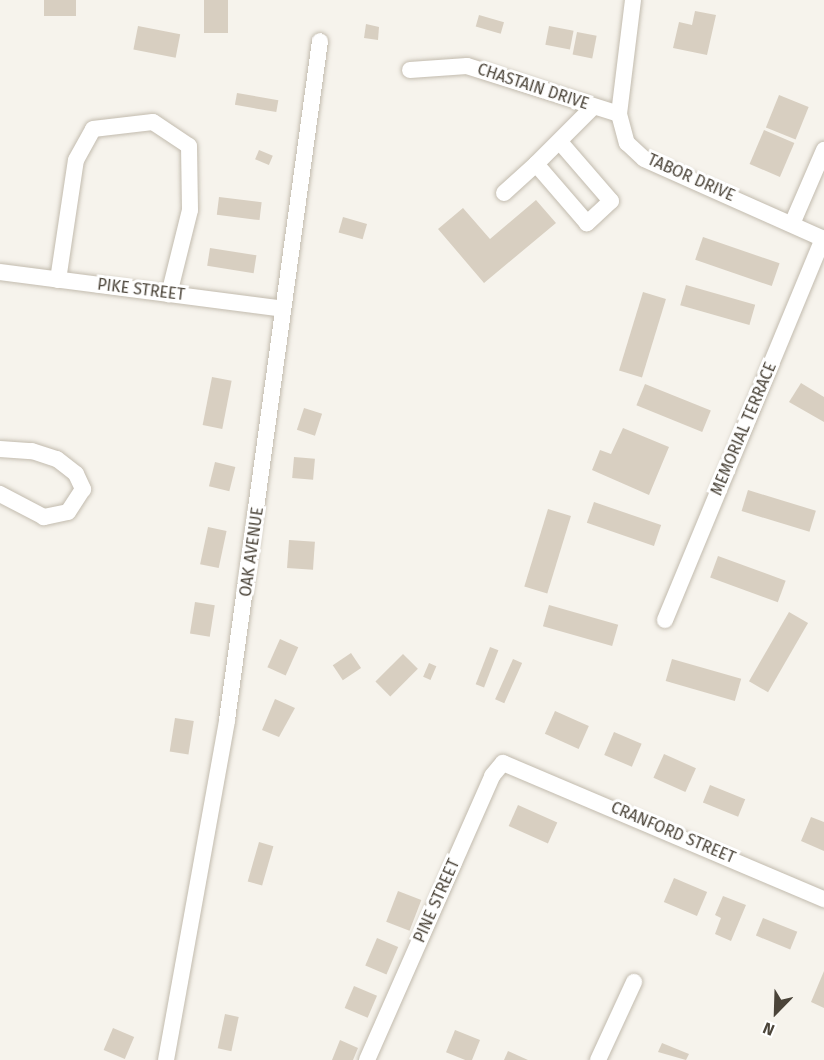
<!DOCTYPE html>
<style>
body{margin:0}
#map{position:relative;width:824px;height:1060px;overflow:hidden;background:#f6f3ec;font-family:"Fira Sans",sans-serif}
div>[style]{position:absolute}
.building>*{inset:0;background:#d8cfc1;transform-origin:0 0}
.roads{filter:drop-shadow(0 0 2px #c2bbae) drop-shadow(0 0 2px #c2bbae)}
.minor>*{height:16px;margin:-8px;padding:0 8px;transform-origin:8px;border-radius:8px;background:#fff}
span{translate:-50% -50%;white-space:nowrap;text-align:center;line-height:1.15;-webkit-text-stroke:6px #fff;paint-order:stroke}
.street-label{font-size:16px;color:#4b4439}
.north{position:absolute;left:746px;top:982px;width:60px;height:60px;-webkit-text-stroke:4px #fff;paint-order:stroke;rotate:203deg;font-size:16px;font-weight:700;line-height:24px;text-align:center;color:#4b4439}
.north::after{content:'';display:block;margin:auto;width:21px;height:27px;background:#4b4439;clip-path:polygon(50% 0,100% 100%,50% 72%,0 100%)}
</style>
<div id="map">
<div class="building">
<i style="left:44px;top:0;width:32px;height:16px"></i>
<i style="left:204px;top:0;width:24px;height:33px"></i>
<i style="clip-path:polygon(695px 11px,716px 15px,707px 55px,673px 48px,679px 22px,692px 25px)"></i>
<i style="left:479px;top:15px;width:26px;height:12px;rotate:16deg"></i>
<i style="clip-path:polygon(366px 24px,379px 27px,378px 40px,364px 38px)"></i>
<i style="left:138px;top:26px;width:43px;height:24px;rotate:11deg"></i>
<i style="left:549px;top:26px;width:25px;height:19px;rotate:11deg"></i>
<i style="left:577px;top:32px;width:20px;height:23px;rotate:11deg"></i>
<i style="left:237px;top:93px;width:42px;height:12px;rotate:10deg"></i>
<i style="left:779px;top:95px;width:32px;height:35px;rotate:22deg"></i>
<i style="left:764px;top:130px;width:33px;height:37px;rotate:23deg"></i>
<i style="left:259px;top:150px;width:15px;height:10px;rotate:23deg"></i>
<i style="left:219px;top:197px;width:43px;height:18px;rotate:7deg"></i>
<i style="clip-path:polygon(536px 200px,556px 223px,484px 283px,438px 229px,463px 208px,490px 239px)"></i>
<i style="left:343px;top:217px;width:25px;height:16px;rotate:16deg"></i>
<i style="left:703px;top:237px;width:81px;height:24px;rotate:19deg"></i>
<i style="left:210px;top:248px;width:47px;height:18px;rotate:9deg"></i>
<i style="left:686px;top:285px;width:72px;height:21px;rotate:16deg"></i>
<i style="left:643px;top:292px;width:24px;height:82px;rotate:17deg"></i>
<i style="left:212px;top:377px;width:20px;height:49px;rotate:11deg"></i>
<i style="clip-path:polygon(801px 383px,824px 397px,824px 422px,789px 402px)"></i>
<i style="left:645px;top:384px;width:71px;height:23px;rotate:22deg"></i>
<i style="left:304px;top:408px;width:19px;height:23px;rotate:18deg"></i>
<i style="clip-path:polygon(623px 428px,669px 447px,649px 495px,592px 470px,600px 450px,611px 454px)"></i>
<i style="left:294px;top:457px;width:21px;height:21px;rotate:5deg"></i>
<i style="left:215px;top:462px;width:21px;height:25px;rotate:14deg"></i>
<i style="left:748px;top:490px;width:71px;height:22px;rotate:17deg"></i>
<i style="left:594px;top:502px;width:71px;height:22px;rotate:19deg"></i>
<i style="left:548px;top:509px;width:24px;height:81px;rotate:17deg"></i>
<i style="left:208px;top:527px;width:19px;height:38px;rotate:12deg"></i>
<i style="left:289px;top:540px;width:26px;height:28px;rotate:4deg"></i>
<i style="left:718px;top:556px;width:72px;height:23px;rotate:20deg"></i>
<i style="left:195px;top:602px;width:20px;height:32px;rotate:9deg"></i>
<i style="left:549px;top:605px;width:72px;height:22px;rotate:16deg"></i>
<i style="left:789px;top:612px;width:22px;height:80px;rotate:30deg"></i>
<i style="left:280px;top:639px;width:20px;height:31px;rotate:24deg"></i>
<i style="left:490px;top:647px;width:9px;height:40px;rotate:21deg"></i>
<i style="left:351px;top:653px;width:18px;height:22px;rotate:56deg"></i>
<i style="left:403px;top:654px;width:21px;height:39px;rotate:45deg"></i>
<i style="left:513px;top:659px;width:10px;height:44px;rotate:24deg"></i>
<i style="left:672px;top:659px;width:72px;height:23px;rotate:16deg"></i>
<i style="left:429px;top:663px;width:8px;height:15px;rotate:23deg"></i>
<i style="clip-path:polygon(275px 699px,295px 708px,279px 737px,262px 730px)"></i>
<i style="left:555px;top:711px;width:37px;height:25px;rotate:24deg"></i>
<i style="left:175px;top:718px;width:19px;height:34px;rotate:9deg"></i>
<i style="left:614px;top:732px;width:30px;height:25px;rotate:23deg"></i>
<i style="left:664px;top:754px;width:35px;height:26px;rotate:24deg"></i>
<i style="left:710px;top:785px;width:38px;height:19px;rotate:22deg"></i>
<i style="left:518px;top:805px;width:43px;height:23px;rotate:24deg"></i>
<i style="clip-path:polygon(811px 817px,824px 822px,824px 851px,801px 841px)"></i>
<i style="left:259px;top:842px;width:15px;height:41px;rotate:16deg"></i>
<i style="left:674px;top:878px;width:36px;height:26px;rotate:23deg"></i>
<i style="left:398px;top:891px;width:25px;height:33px;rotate:21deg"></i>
<i style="clip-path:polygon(723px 896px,746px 905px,731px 941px,715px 934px,721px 918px,715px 915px)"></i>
<i style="left:763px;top:918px;width:37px;height:19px;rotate:22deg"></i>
<i style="left:377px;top:938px;width:23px;height:30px;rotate:23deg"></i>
<i style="clip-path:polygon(824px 971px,824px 1008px,811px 1002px)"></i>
<i style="left:354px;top:986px;width:25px;height:24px;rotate:23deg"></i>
<i style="left:225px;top:1014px;width:14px;height:35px;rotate:12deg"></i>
<i style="left:113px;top:1028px;width:23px;height:24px;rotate:23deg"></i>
<i style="left:455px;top:1030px;width:27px;height:24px;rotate:22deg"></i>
<i style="clip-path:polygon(340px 1040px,358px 1048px,353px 1060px,332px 1060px)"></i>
<i style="clip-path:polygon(662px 1043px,689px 1054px,686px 1060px,658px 1052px)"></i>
<i style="clip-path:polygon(508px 1051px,528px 1060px,504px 1060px)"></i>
</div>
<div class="roads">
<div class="minor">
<i style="left:633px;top:0;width:115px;rotate:97deg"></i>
<i style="left:619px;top:114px;width:30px;rotate:75deg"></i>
<i style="left:627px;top:143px;width:23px;rotate:43deg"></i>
<i style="left:644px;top:159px;width:197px;rotate:24deg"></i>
<i style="left:410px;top:70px;width:57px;rotate:-4deg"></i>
<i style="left:467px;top:66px;width:159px;rotate:17.5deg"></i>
<i style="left:560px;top:142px;width:78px;rotate:49.2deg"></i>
<i style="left:611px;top:201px;width:33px;rotate:137deg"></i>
<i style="left:587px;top:223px;width:78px;rotate:-130.8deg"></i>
<i style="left:536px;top:164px;width:81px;rotate:-45deg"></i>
<i style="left:504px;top:193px;width:43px;rotate:-42.2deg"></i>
<i style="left:792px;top:224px;width:81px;rotate:-66.6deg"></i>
<i style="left:0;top:272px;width:285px;rotate:7.4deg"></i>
<i style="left:58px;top:280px;width:121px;rotate:-81.5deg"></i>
<i style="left:76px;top:160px;width:35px;rotate:-61deg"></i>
<i style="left:93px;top:129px;width:60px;rotate:-6.7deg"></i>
<i style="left:153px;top:122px;width:43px;rotate:33.7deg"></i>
<i style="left:189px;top:146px;width:64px;rotate:89.1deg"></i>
<i style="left:190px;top:210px;width:87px;rotate:104deg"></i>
<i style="left:0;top:449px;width:32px;rotate:4deg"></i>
<i style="left:32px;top:451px;width:26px;rotate:18deg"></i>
<i style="left:57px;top:459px;width:24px;rotate:38deg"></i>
<i style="left:76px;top:474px;width:17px;rotate:65deg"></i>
<i style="left:83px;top:489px;width:27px;rotate:123deg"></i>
<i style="left:68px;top:512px;width:25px;rotate:168deg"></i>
<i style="left:44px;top:517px;width:50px;rotate:-152.4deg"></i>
<i style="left:665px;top:620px;width:413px;rotate:-67.5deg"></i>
<i style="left:166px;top:1060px;width:345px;rotate:-79.8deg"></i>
<i style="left:227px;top:720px;width:685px;rotate:-82.2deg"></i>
<i style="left:367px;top:1060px;width:310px;rotate:-66.2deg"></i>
<i style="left:492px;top:776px;width:17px;rotate:-50deg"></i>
<i style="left:503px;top:763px;width:349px;rotate:23deg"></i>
<i style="left:598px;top:1060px;width:86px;rotate:-65.2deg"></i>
</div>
</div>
<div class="street-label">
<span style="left:533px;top:87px;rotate:18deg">CHASTAIN DRIVE</span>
<span style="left:691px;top:178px;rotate:24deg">TABOR DRIVE</span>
<span style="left:141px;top:290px;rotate:7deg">PIKE STREET</span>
<span style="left:744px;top:429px;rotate:-67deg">MEMORIAL TERRACE</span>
<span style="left:252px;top:552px;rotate:-82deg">OAK AVENUE</span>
<span style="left:673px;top:833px;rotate:23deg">CRANFORD STREET</span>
<span style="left:437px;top:901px;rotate:-66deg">PINE STREET</span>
</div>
<div class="north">N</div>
</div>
